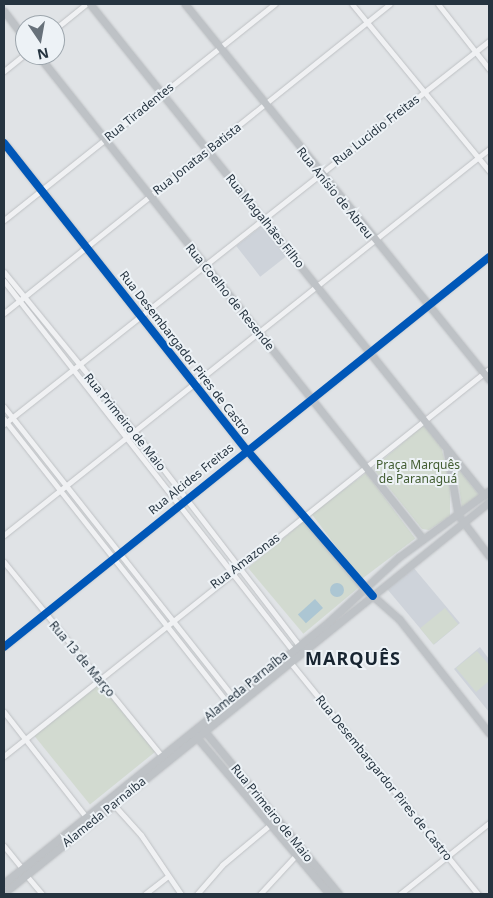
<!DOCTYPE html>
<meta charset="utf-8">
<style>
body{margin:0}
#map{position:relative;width:493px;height:898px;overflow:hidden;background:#e0e3e6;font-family:"Noto Sans",sans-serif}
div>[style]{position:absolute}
.built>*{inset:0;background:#ced3da;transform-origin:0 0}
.green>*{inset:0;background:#d2dad0;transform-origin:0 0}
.water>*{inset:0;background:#acc6d3;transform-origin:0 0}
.round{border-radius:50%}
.roads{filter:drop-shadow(0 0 1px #bec1c4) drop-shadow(0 0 1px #bec1c4)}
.street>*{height:5px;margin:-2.5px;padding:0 2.5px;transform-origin:2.5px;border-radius:2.5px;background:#f0f1f3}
.secondary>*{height:7px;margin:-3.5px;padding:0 3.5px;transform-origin:3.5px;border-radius:3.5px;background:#bec2c6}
.cycleway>*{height:8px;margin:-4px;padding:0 4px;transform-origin:4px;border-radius:4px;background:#0057b8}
span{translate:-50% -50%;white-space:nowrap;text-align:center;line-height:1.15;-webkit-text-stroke:4px #edf2f6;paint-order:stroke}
.street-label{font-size:12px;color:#263440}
.park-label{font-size:12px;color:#425d32}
.district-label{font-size:18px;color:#182531;font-weight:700;letter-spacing:1px}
.frame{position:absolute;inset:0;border:5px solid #263440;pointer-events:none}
.north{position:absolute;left:15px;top:15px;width:50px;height:50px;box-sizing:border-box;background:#edf2f6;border:1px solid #9da6ad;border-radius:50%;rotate:168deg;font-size:14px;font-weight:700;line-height:20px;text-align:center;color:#263440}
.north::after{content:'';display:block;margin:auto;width:18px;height:22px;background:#67717a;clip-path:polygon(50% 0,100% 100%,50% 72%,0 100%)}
</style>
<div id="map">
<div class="built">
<i style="left:263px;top:225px;width:39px;height:34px;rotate:52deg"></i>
<i style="left:413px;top:567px;width:73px;height:34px;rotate:50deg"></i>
<i style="clip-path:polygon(480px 647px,489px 659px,489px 712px,454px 669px)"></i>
</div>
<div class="green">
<i style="clip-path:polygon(424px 425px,441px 446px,450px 482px,450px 516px,429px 530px,422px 529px,373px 468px)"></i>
<i style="clip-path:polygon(457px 467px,479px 495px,462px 508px,459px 487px)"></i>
<i style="left:366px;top:473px;width:82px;height:68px;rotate:53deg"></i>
<i style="left:304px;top:521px;width:86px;height:73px;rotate:50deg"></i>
<i style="left:445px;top:608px;width:21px;height:32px;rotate:51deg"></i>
<i style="clip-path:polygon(477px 651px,489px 665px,489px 681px,476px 692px,456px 668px)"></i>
<i style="left:98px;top:681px;width:91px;height:84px;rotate:51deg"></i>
</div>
<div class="water">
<i class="round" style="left:330px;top:583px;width:14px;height:14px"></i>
<i style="left:315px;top:599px;width:12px;height:23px;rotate:48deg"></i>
</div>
<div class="roads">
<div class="street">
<i style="left:352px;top:4px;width:216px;rotate:50.6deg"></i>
<i style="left:438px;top:4px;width:83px;rotate:51.9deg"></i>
<i style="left:55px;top:29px;width:40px;rotate:-39deg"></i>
<i style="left:4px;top:71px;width:27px;rotate:-39deg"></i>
<i style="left:4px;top:220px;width:347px;rotate:-38.6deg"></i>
<i style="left:4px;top:272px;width:205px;rotate:50.7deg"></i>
<i style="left:134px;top:431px;width:270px;rotate:52.4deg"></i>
<i style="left:4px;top:281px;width:468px;rotate:52deg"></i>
<i style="left:4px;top:313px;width:494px;rotate:-38.7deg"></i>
<i style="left:4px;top:407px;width:370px;rotate:51.7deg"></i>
<i style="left:4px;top:419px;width:360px;rotate:51.8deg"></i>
<i style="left:4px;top:424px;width:618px;rotate:-38.3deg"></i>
<i style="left:4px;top:535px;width:620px;rotate:-38.52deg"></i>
<i style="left:4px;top:562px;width:249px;rotate:50.9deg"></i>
<i style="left:4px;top:647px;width:622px;rotate:-38.8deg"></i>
<i style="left:290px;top:662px;width:299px;rotate:51deg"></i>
<i style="left:4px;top:712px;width:133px;rotate:52deg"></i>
<i style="left:4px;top:756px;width:620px;rotate:-38.59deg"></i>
<i style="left:114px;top:805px;width:40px;rotate:48deg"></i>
<i style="left:141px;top:835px;width:71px;rotate:55.9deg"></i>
<i style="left:4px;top:846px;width:28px;rotate:51deg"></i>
<i style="left:26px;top:875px;width:25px;rotate:50deg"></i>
<i style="left:145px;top:894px;width:29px;rotate:-38deg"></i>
<i style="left:197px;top:894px;width:38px;rotate:-49deg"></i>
<i style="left:222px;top:865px;width:64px;rotate:-39.9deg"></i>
<i style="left:260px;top:894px;width:54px;rotate:-47.2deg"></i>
<i style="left:400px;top:894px;width:114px;rotate:-38.6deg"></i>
</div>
<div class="secondary">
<i style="left:90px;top:4px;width:630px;rotate:51.25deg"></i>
<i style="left:185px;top:4px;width:483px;rotate:51deg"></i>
<i style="left:4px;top:11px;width:35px;rotate:53deg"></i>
<i style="left:38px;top:55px;width:618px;rotate:51.5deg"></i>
<i style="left:4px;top:143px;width:390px;rotate:51.7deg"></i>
<i style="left:246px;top:449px;width:184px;rotate:49.6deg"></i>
<i style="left:365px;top:589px;width:45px;rotate:41.4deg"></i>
<i style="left:399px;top:619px;width:145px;rotate:51.7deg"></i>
<i style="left:447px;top:451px;width:65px;rotate:80.2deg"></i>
<i style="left:458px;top:515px;width:51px;rotate:52.9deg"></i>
<i style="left:202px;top:728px;width:215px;rotate:50.5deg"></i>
<i style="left:194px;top:734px;width:209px;rotate:49.8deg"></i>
<i style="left:4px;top:883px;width:412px;rotate:-38.8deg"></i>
<i style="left:325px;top:625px;width:100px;rotate:-42.6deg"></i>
<i style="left:399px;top:557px;width:112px;rotate:-36.3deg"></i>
<i style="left:4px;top:893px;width:623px;rotate:-38.88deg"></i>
</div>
</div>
<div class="cycleway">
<i style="left:4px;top:143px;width:390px;rotate:51.7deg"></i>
<i style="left:246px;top:449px;width:194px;rotate:49.2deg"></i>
<i style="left:4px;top:647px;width:622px;rotate:-38.8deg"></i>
</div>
<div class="street-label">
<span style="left:139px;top:112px;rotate:-39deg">Rua Tiradentes</span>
<span style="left:376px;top:130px;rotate:-38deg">Rua Lucidio Freitas</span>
<span style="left:197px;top:159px;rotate:-38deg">Rua Jonatas Batista</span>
<span style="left:335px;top:193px;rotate:51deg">Rua Anísio de Abreu</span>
<span style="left:265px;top:221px;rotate:51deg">Rua Magalhães Filho</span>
<span style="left:230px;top:297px;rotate:51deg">Rua Coelho de Resende</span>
<span style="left:185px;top:353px;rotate:52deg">Rua Desembargador Pires de Castro</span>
<span style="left:125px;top:422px;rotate:51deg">Rua Primeiro de Maio</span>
<span style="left:191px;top:479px;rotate:-39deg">Rua Alcides Freitas</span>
<span style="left:245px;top:561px;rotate:-37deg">Rua Amazonas</span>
<span style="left:82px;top:659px;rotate:50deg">Rua 13 de Março</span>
<span style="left:246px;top:686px;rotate:-39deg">Alameda Parnaíba</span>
<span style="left:384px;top:778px;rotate:51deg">Rua Desembargardor Pires de Castro</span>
<span style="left:104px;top:812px;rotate:-39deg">Alameda Parnaiba</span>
<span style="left:272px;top:813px;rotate:51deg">Rua Primeiro de Maio</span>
</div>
<div class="park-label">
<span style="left:418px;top:472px">Praça Marquês<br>de Paranaguá</span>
</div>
<div class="district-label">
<span style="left:353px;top:658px">MARQUÊS</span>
</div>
<div class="frame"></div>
<div class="north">N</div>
</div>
